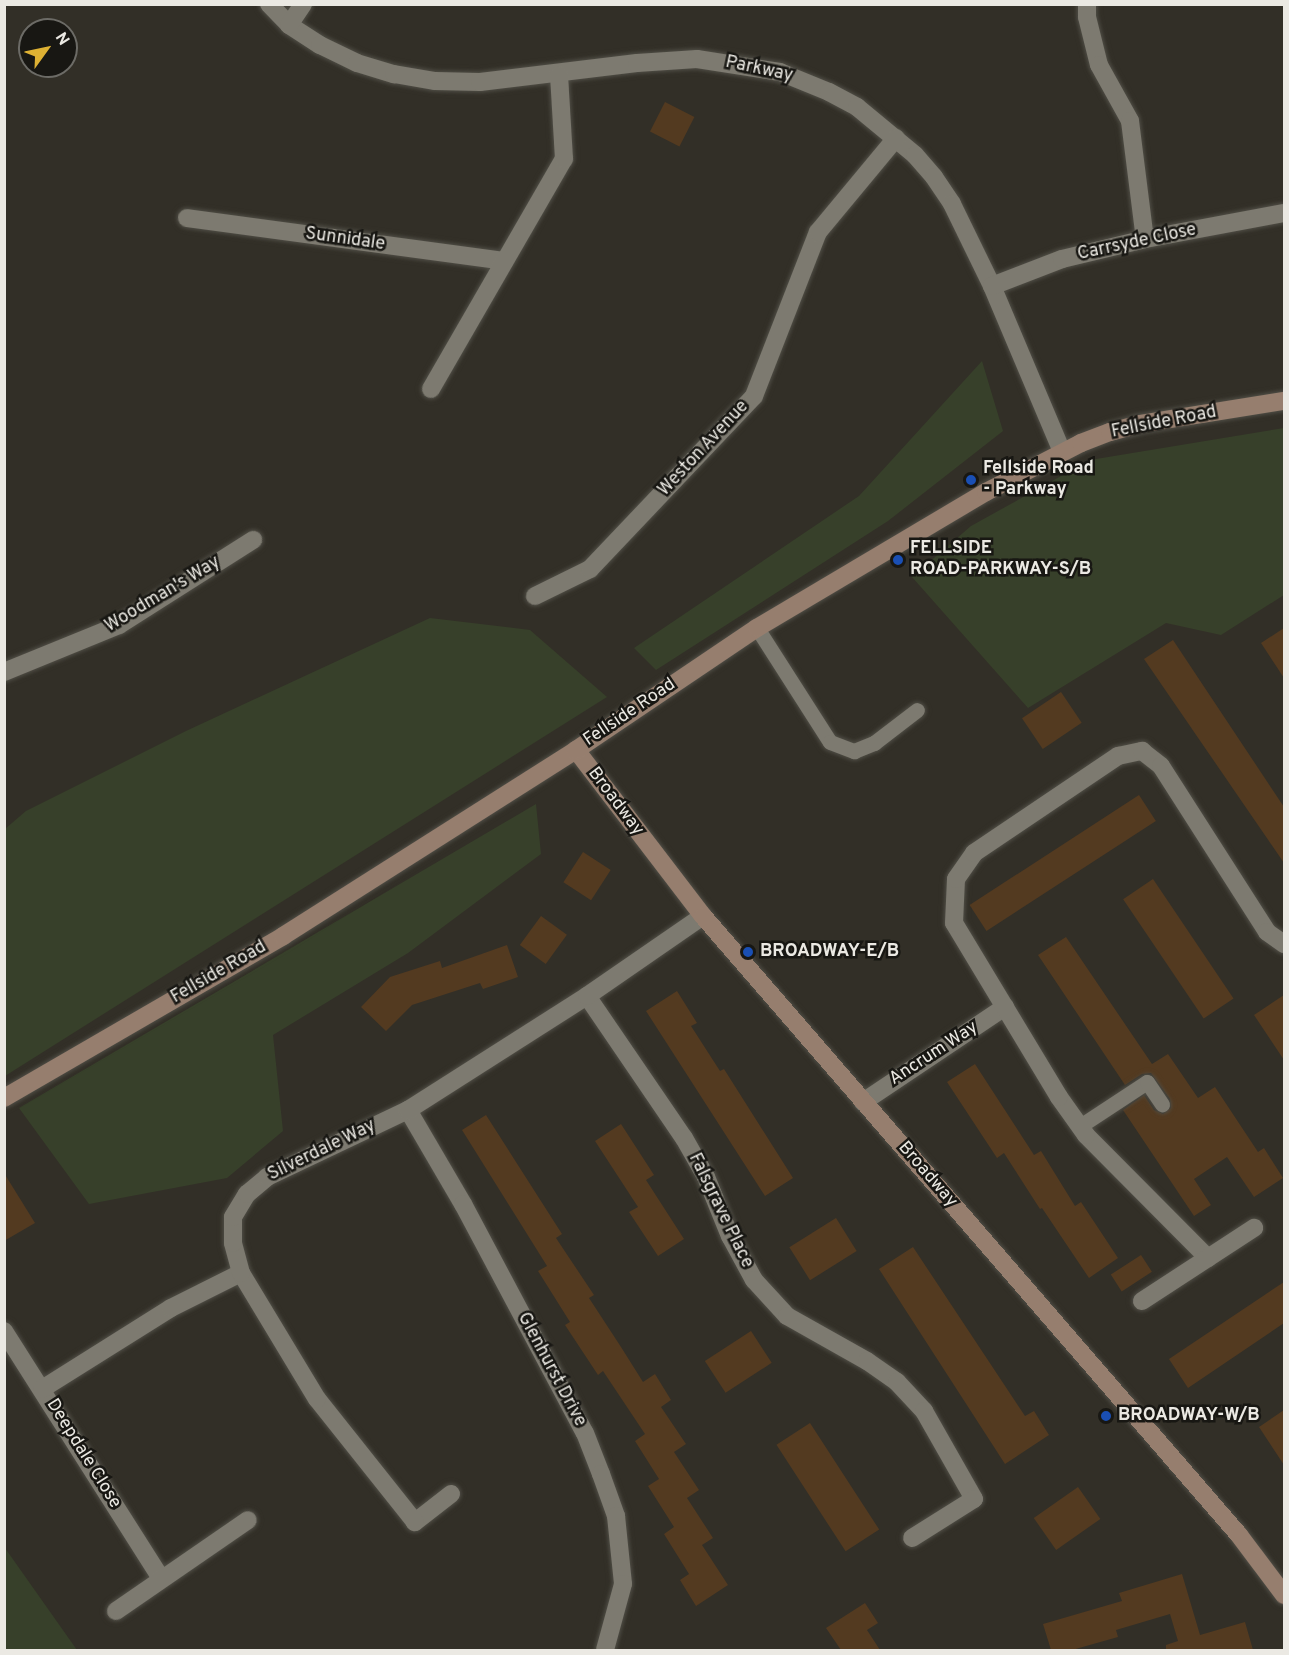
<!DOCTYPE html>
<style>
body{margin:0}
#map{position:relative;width:1289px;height:1655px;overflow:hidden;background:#322f27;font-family:Overpass,sans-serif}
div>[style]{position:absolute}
.green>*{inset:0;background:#37402a}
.building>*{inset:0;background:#533a20;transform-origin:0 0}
.roads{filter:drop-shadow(0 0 2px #504e46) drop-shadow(0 0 2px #504e46)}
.lane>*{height:15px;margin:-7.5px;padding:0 7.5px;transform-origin:7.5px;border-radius:7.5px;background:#7d7a70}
.street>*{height:18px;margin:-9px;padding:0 9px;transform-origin:9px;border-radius:9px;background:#7d7a70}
.secondary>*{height:18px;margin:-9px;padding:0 9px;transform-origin:9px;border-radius:9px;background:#967e6e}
.dots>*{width:16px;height:16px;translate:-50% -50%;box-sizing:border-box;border:3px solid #181713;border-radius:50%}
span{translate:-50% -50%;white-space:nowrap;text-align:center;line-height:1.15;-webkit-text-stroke:5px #181713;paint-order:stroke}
.street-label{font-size:18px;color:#ebe9e3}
.poi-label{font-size:18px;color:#ebe9e3;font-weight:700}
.left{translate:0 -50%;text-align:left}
.frame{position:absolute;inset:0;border:6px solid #ebe9e3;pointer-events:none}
.north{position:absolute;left:18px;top:18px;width:60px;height:60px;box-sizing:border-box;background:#181713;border:2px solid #6c6b66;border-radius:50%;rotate:57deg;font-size:16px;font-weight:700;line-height:24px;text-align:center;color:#ebe9e3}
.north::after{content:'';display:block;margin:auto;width:21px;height:27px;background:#deb133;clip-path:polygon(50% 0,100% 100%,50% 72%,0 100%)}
</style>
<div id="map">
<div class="green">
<i style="clip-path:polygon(982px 361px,1003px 431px,888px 521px,656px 670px,634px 648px,859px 496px)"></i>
<i style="clip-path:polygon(1284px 428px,1284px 595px,1221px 635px,1166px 623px,1028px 708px,912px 577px,971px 526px,1090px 460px)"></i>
<i style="clip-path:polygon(430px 618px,530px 630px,607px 697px,5px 1076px,5px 829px,26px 811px,186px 731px)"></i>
<i style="clip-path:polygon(536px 804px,541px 854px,408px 953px,273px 1035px,283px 1131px,227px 1178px,89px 1204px,19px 1108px)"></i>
<i style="clip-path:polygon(5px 1548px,77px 1650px,5px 1650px)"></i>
</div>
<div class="building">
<i style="left:665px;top:102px;width:33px;height:33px;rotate:27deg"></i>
<i style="clip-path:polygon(1284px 628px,1284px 678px,1261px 643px)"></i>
<i style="clip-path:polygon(1173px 640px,1284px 807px,1284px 863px,1144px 659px)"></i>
<i style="left:1061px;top:692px;width:37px;height:47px;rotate:56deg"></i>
<i style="left:1139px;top:795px;width:31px;height:202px;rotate:57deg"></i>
<i style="left:583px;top:852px;width:33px;height:36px;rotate:33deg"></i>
<i style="left:1153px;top:879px;width:144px;height:36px;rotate:56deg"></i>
<i style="left:541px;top:916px;width:32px;height:36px;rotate:36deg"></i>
<i style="clip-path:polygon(1066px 937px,1152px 1064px,1168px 1054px,1198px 1098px,1215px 1087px,1258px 1152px,1264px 1148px,1283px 1178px,1254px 1197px,1227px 1157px,1194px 1179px,1211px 1205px,1194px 1216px,1123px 1110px,1144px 1095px,1154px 1110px,1163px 1114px,1171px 1108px,1170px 1099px,1151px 1073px,1142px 1074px,1125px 1085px,1038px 955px)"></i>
<i style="clip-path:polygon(507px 945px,518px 977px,483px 989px,480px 983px,412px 1005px,386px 1031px,361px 1007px,390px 977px,440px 961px,442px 968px)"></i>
<i style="clip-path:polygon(677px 991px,697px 1023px,691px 1026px,720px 1071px,724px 1069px,793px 1178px,765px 1196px,646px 1011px)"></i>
<i style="clip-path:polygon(1284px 995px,1284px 1060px,1254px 1015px)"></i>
<i style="clip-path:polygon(975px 1064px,1034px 1155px,1041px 1151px,1075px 1206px,1081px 1202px,1118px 1258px,1089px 1278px,1042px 1208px,1040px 1209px,1004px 1153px,997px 1158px,947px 1082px)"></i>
<i style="clip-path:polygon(486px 1115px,562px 1234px,556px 1238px,594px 1295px,589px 1298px,621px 1347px,643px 1382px,655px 1374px,671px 1400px,661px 1407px,686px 1444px,674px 1452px,699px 1490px,687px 1498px,713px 1538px,702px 1545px,728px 1585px,696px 1606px,680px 1580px,689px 1574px,664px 1534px,674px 1527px,648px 1486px,659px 1479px,635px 1441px,645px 1434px,603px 1371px,598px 1375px,565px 1325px,570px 1322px,538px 1271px,547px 1266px,462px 1130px)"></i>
<i style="clip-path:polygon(621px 1124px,654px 1175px,646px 1180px,684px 1239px,658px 1256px,629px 1212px,638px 1207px,595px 1141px)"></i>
<i style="clip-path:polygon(4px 1173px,35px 1223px,4px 1241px)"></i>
<i style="left:836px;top:1218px;width:39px;height:55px;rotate:58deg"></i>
<i style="clip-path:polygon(913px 1247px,1025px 1416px,1034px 1411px,1049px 1435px,1005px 1464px,879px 1269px)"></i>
<i style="left:1141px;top:1255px;width:20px;height:36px;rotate:57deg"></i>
<i style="clip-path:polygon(1284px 1282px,1284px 1323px,1188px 1388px,1169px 1359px)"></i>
<i style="left:751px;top:1331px;width:38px;height:55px;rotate:57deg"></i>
<i style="clip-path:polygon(1284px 1410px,1284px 1465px,1259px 1427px)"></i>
<i style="left:810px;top:1423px;width:127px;height:40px;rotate:57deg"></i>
<i style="left:1078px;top:1487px;width:39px;height:54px;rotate:55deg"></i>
<i style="clip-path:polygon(1182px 1574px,1200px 1635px,1245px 1622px,1253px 1650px,1166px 1650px,1166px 1645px,1178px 1641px,1170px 1614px,1116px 1630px,1118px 1637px,1072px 1650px,1051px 1650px,1043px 1624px,1122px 1601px,1119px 1593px)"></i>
<i style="clip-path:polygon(865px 1603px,878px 1623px,867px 1630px,880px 1650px,841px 1650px,826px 1628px)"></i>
</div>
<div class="roads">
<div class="lane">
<i style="left:757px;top:628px;width:135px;rotate:57.4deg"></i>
<i style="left:830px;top:742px;width:26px;rotate:21deg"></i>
<i style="left:854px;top:751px;width:22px;rotate:-22deg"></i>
<i style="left:874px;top:743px;width:54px;rotate:-37.5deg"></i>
<i style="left:1080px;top:1126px;width:80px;rotate:-33.3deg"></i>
<i style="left:1147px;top:1082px;width:27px;rotate:56deg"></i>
</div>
<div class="street">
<i style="left:269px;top:4px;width:29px;rotate:46deg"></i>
<i style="left:289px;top:25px;width:37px;rotate:33deg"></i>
<i style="left:320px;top:45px;width:41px;rotate:25.9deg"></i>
<i style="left:357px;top:63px;width:39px;rotate:17deg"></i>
<i style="left:394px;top:74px;width:42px;rotate:9.7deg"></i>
<i style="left:435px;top:81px;width:45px;rotate:1.3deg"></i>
<i style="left:480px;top:82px;width:158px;rotate:-6.9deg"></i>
<i style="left:637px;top:63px;width:60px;rotate:-3.8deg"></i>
<i style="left:697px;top:59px;width:84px;rotate:8.9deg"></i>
<i style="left:780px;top:72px;width:53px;rotate:22.2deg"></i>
<i style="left:829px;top:92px;width:32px;rotate:28deg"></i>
<i style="left:857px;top:107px;width:75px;rotate:39.6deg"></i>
<i style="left:915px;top:155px;width:29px;rotate:49deg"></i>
<i style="left:934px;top:177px;width:32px;rotate:56deg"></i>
<i style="left:952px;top:204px;width:91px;rotate:64deg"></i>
<i style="left:992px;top:286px;width:180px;rotate:67.1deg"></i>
<i style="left:1087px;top:4px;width:13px;rotate:90deg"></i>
<i style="left:1087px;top:17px;width:49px;rotate:76deg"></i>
<i style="left:1099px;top:65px;width:64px;rotate:61deg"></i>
<i style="left:1130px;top:121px;width:119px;rotate:82.8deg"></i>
<i style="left:289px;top:25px;width:25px;rotate:-56deg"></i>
<i style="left:187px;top:218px;width:320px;rotate:7.7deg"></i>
<i style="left:992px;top:286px;width:75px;rotate:-21.1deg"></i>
<i style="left:1062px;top:259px;width:85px;rotate:-13.5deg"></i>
<i style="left:1145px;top:239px;width:141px;rotate:-10.6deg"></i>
<i style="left:431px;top:389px;width:266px;rotate:-60deg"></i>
<i style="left:564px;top:159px;width:84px;rotate:-93.4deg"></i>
<i style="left:535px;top:596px;width:61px;rotate:-26.1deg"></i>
<i style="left:590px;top:569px;width:238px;rotate:-46.5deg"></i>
<i style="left:754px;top:396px;width:176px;rotate:-68.7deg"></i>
<i style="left:818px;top:232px;width:122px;rotate:-50.3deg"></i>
<i style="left:4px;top:672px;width:124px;rotate:-22.2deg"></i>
<i style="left:119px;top:625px;width:159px;rotate:-32.4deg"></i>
<i style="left:587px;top:996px;width:172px;rotate:55.7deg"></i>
<i style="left:684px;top:1138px;width:45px;rotate:60.6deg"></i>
<i style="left:706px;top:1177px;width:64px;rotate:67.9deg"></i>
<i style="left:730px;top:1236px;width:50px;rotate:61.4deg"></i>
<i style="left:754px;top:1280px;width:49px;rotate:47.5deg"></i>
<i style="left:787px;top:1316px;width:92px;rotate:29.4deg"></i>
<i style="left:867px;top:1361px;width:37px;rotate:35deg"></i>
<i style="left:897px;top:1382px;width:40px;rotate:47deg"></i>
<i style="left:924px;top:1411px;width:101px;rotate:60.4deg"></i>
<i style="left:974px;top:1499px;width:73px;rotate:147.8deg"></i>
<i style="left:863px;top:1102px;width:171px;rotate:-33.8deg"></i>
<i style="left:408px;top:1110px;width:109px;rotate:59.7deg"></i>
<i style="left:463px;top:1204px;width:259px;rotate:62deg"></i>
<i style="left:585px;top:1433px;width:44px;rotate:68.7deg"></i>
<i style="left:601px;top:1474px;width:45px;rotate:70.3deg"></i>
<i style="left:616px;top:1516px;width:68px;rotate:84.1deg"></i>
<i style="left:623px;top:1584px;width:68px;rotate:105.3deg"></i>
<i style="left:1208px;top:1258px;width:173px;rotate:-134.8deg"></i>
<i style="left:1086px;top:1135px;width:47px;rotate:-125.4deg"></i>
<i style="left:1059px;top:1097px;width:203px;rotate:-121.1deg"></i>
<i style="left:954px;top:923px;width:44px;rotate:-87.4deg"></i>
<i style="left:956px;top:879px;width:32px;rotate:-55deg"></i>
<i style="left:974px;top:853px;width:174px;rotate:-34deg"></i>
<i style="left:1118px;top:756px;width:25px;rotate:-12deg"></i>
<i style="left:1142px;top:751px;width:24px;rotate:38deg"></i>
<i style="left:1161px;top:766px;width:197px;rotate:57.4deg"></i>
<i style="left:1267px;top:932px;width:21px;rotate:35deg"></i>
<i style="left:1142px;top:1301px;width:134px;rotate:-33.1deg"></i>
<i style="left:4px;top:1331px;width:293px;rotate:57.6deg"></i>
<i style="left:42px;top:1389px;width:152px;rotate:-32.1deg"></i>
<i style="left:171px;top:1308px;width:78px;rotate:-26.6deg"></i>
<i style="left:451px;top:1494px;width:46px;rotate:142.1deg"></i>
<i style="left:415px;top:1522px;width:157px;rotate:-128.5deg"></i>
<i style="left:317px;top:1399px;width:147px;rotate:-121.1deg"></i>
<i style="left:241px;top:1273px;width:31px;rotate:-105deg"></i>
<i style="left:233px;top:1243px;width:26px;rotate:-90deg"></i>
<i style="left:233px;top:1217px;width:27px;rotate:-59deg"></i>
<i style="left:247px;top:1194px;width:26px;rotate:-40deg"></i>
<i style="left:267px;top:1177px;width:156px;rotate:-25.4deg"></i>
<i style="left:408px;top:1110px;width:212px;rotate:-32.5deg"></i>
<i style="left:587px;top:996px;width:141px;rotate:-34.6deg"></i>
<i style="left:116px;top:1611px;width:160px;rotate:-34.6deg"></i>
</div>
<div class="secondary">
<i style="left:576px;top:750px;width:209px;rotate:52.6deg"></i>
<i style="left:703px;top:916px;width:819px;rotate:49.11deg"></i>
<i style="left:1239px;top:1535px;width:75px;rotate:53.1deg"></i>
<i style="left:4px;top:1098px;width:323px;rotate:-30.1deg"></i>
<i style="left:283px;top:936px;width:347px;rotate:-32.4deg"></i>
<i style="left:576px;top:750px;width:218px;rotate:-34deg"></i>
<i style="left:757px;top:628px;width:266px;rotate:-30.7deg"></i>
<i style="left:986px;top:492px;width:107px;rotate:-27.3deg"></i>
<i style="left:1081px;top:443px;width:31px;rotate:-21deg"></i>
<i style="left:1110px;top:432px;width:31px;rotate:-15deg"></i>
<i style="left:1140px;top:424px;width:146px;rotate:-9.1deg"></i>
</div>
</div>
<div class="dots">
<i style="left:971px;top:480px;background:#1a4fb4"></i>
<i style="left:898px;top:560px;background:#1a4fb4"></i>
<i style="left:748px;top:952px;background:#1a4fb4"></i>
<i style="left:1106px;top:1416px;background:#1a4fb4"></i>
</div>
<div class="street-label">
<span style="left:759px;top:70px;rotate:12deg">Parkway</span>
<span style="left:345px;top:240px;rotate:8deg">Sunnidale</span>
<span style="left:1137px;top:243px;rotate:-12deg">Carrsyde Close</span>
<span style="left:1164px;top:423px;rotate:-11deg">Fellside Road</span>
<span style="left:704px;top:449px;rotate:-47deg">Weston Avenue</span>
<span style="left:163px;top:595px;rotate:-31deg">Woodman's Way</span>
<span style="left:630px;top:713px;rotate:-34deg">Fellside Road</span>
<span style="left:615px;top:802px;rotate:53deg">Broadway</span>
<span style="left:219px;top:973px;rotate:-30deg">Fellside Road</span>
<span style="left:934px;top:1054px;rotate:-33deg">Ancrum Way</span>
<span style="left:322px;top:1151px;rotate:-26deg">Silverdale Way</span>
<span style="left:927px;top:1175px;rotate:49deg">Broadway</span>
<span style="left:720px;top:1211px;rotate:64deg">Falsgrave Place</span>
<span style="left:551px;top:1370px;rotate:62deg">Glenhurst Drive</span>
<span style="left:83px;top:1454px;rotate:58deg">Deepdale Close</span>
</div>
<div class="poi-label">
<span class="left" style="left:983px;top:480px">Fellside Road<br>- Parkway</span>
<span class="left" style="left:910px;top:560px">FELLSIDE<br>ROAD-PARKWAY-S/B</span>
<span class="left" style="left:760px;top:952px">BROADWAY-E/B</span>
<span class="left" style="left:1118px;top:1416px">BROADWAY-W/B</span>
</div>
<div class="frame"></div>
<div class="north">N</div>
</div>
